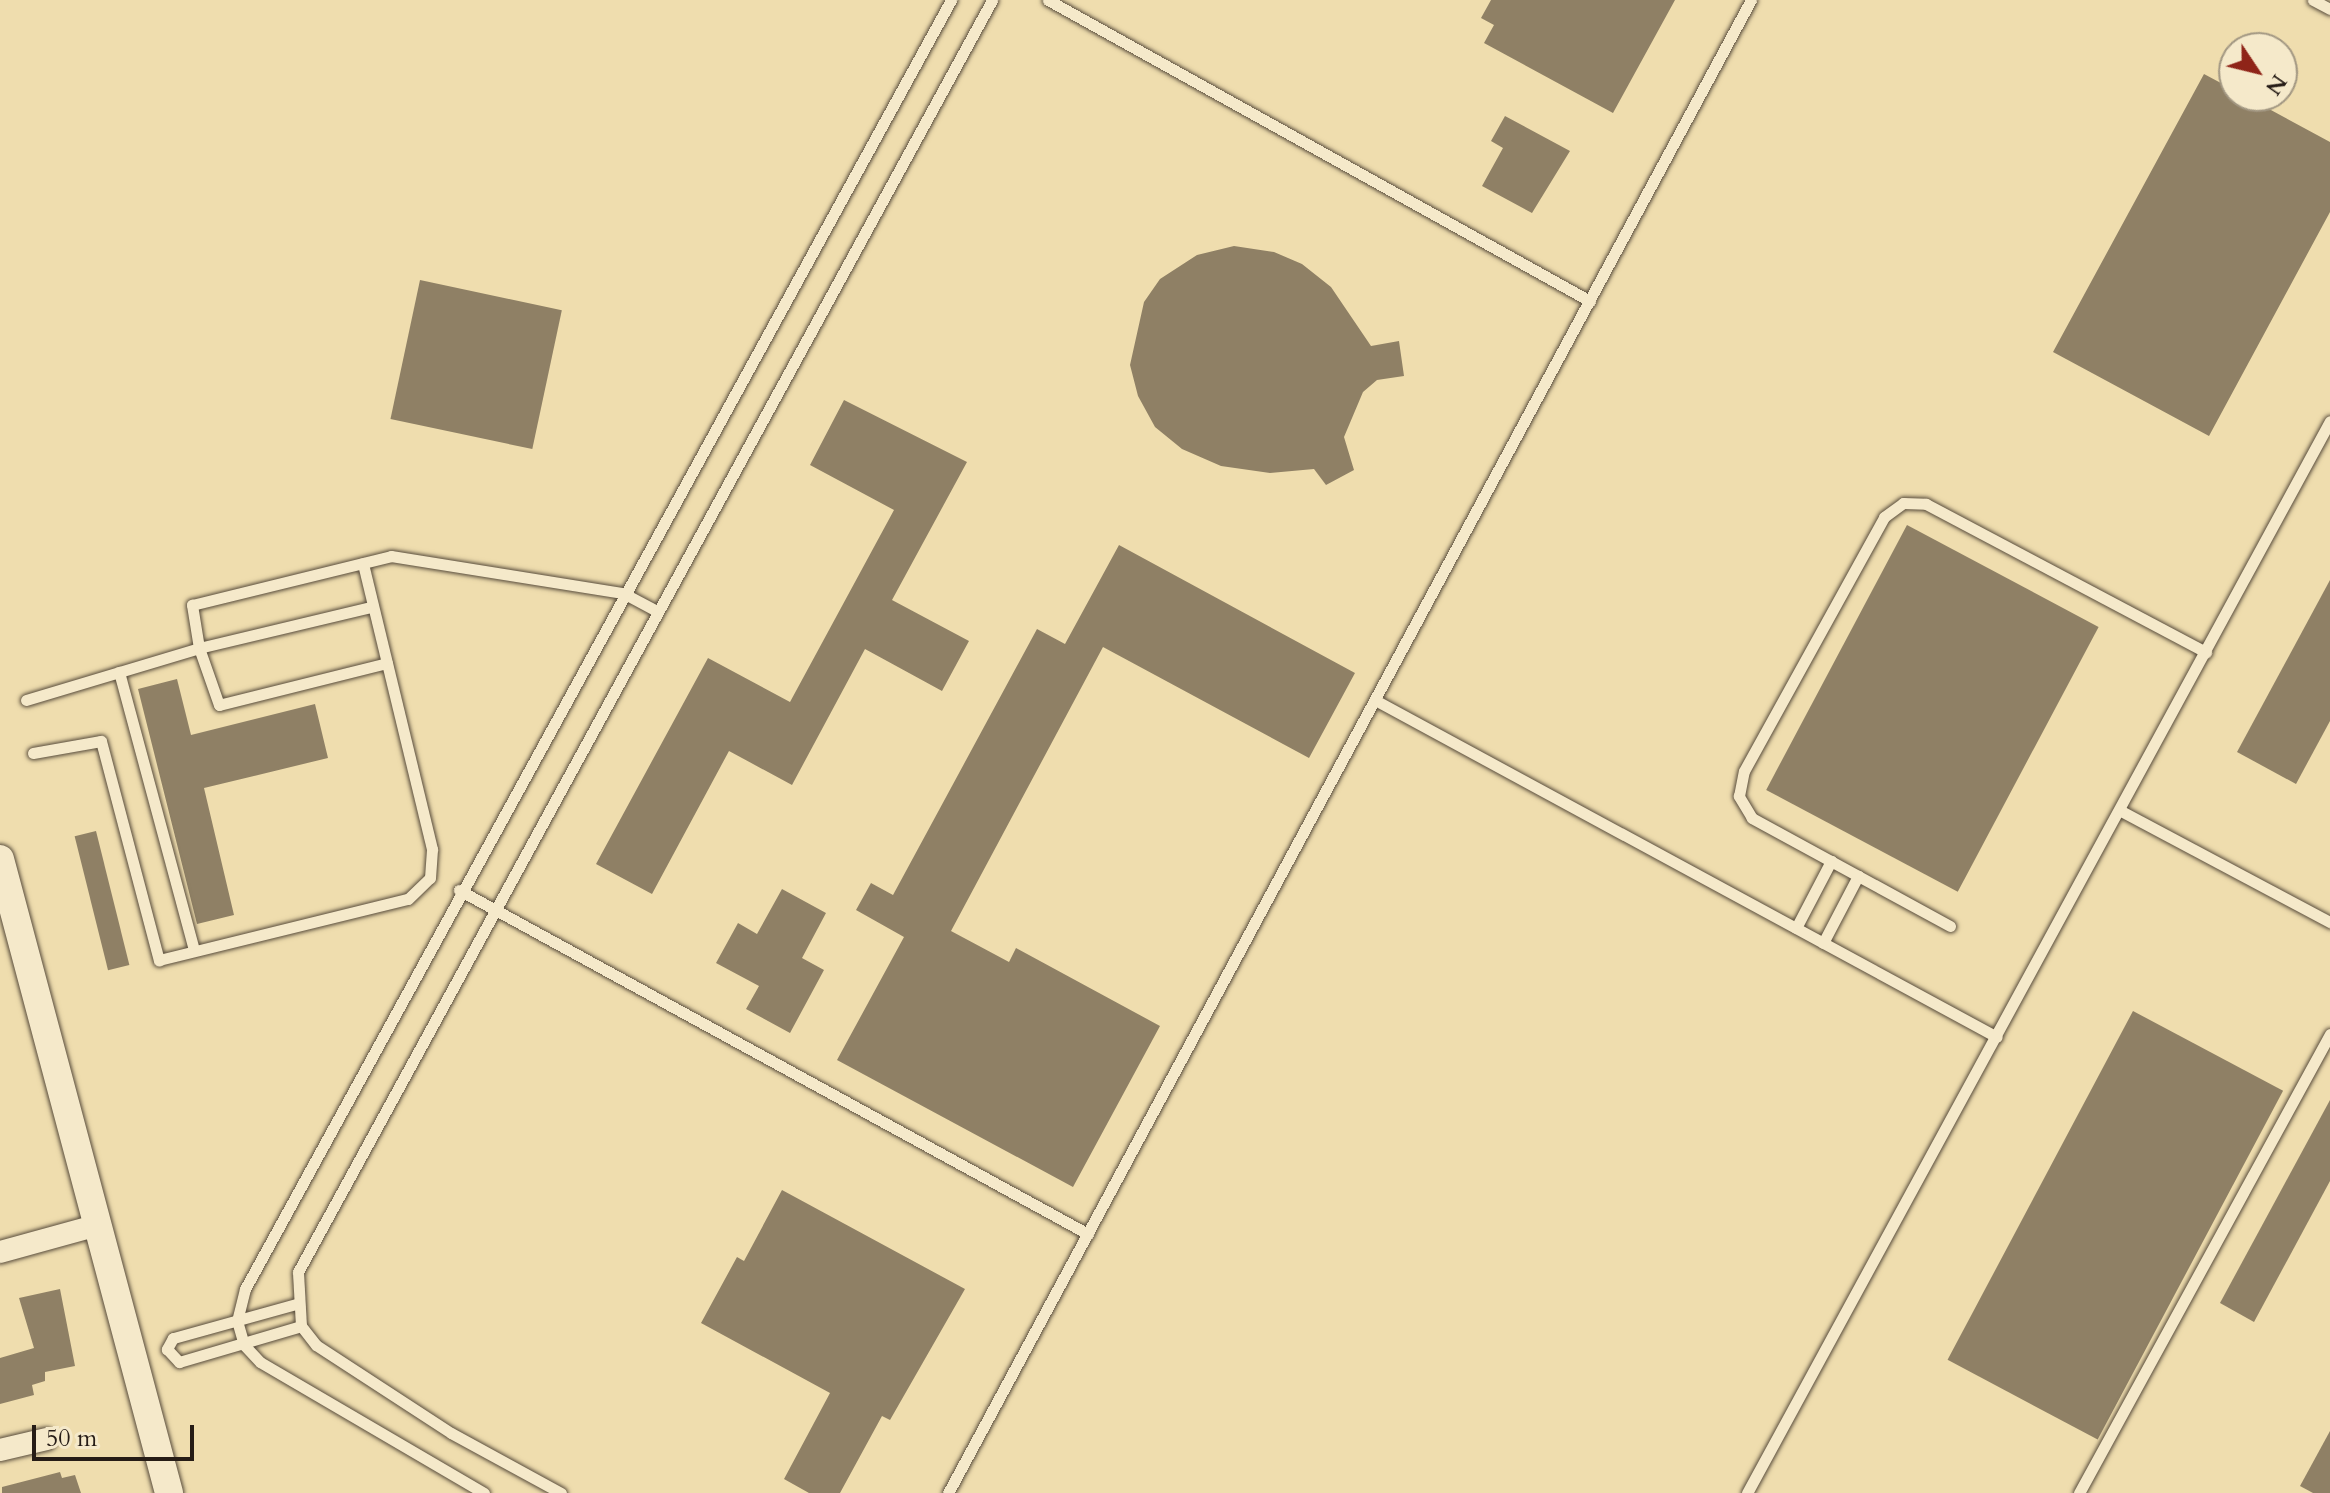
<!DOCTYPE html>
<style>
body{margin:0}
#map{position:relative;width:2330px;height:1493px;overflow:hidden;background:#efddae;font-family:Cardo,serif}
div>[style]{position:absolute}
.building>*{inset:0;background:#8f8065;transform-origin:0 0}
.roads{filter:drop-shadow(0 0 2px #584c3c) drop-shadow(0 0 2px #584c3c)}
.service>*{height:11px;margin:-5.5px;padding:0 5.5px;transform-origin:5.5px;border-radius:5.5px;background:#f5e9ca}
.minor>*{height:22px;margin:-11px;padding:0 11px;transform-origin:11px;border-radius:11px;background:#f5e9ca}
.tertiary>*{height:28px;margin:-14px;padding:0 14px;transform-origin:14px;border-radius:14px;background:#f5e9ca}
span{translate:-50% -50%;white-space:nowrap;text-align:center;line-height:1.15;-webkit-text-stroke:8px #f5e9ca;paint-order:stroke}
.north{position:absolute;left:2218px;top:32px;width:80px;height:80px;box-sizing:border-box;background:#f5e9ca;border:2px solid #a29782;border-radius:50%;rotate:125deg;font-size:22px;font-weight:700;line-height:32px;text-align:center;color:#261c16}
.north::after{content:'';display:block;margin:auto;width:28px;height:36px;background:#8f2418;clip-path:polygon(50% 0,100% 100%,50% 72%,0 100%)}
.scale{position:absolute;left:32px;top:1425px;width:162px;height:36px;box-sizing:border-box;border:4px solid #261c16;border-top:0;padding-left:10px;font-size:24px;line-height:28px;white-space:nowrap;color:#261c16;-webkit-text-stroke:6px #f5e9ca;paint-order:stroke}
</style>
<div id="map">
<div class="building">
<i style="clip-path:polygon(1491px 0,1675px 0,1613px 113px,1484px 43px,1494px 25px,1481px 18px)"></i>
<i style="clip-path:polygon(2204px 74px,2234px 90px,2234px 96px,2245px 96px,2330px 142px,2330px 212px,2209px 436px,2053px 352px)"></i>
<i style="clip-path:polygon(1505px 116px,1570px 151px,1532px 213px,1482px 186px,1503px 148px,1491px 141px)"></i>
<i style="clip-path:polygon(1234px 246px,1274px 252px,1302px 264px,1331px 287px,1371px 346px,1399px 341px,1404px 376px,1377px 380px,1363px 392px,1344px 437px,1354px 470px,1326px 485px,1314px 469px,1270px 473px,1221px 466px,1182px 449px,1155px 427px,1138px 396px,1130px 365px,1144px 302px,1160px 279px,1197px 255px)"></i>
<i style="left:420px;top:280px;width:145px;height:142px;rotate:12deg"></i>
<i style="clip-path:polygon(844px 400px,967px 462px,892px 600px,969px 641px,942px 691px,865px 649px,792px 785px,729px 751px,652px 894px,596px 864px,708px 658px,790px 702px,894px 510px,810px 465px)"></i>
<i style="left:1907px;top:525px;width:217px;height:300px;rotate:28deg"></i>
<i style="clip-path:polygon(1119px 545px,1355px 673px,1309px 758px,1103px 647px,951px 931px,1009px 962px,1016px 948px,1160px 1026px,1073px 1187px,837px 1060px,904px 937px,856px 910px,871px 883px,893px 895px,1037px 629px,1065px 644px)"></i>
<i style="clip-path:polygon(2330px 580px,2330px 721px,2296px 784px,2237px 752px)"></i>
<i style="clip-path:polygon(177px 679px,191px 735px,315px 704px,328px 758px,204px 788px,234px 915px,197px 924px,138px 689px)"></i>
<i style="left:96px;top:831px;width:138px;height:22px;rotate:76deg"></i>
<i style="clip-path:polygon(782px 889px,826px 913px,802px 958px,824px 970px,790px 1033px,746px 1009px,759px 986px,716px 963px,738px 923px,757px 934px)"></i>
<i style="left:2133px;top:1011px;width:170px;height:395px;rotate:28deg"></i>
<i style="clip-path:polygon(2330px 1100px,2330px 1181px,2254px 1322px,2220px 1303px)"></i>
<i style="clip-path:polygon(782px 1190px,965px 1289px,890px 1420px,882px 1416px,840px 1493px,809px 1493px,784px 1479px,830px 1393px,701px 1323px,737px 1257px,744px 1261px)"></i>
<i style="clip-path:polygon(60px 1289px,75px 1366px,45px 1372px,45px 1381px,32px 1385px,34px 1395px,0 1404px,0 1358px,34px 1348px,19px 1298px)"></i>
<i style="clip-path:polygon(2330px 1431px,2330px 1493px,2313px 1493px,2300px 1486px)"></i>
<i style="clip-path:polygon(60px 1472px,62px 1478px,75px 1475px,81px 1493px,2px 1493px,2px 1487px)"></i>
</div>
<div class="roads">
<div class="service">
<i style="left:1048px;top:0;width:620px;rotate:29.05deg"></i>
<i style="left:2313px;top:0;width:19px;rotate:28deg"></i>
<i style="left:387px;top:663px;width:173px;rotate:166deg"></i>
<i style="left:219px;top:705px;width:60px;rotate:-109.3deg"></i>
<i style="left:199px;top:648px;width:44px;rotate:-99.2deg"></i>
<i style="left:192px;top:605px;width:205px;rotate:-13.8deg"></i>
<i style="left:391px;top:556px;width:235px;rotate:9.1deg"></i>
<i style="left:623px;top:593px;width:38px;rotate:28deg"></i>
<i style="left:119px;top:672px;width:288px;rotate:74.9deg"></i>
<i style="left:26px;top:700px;width:181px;rotate:-16.7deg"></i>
<i style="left:199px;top:648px;width:177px;rotate:-13.4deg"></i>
<i style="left:1375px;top:700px;width:707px;rotate:28.45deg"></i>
<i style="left:33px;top:753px;width:69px;rotate:-10deg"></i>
<i style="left:101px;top:741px;width:227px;rotate:75.2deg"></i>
<i style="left:159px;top:960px;width:256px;rotate:-13.8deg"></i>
<i style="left:408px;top:899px;width:30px;rotate:-44deg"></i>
<i style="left:430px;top:878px;width:29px;rotate:-86deg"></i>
<i style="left:432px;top:849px;width:294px;rotate:-103.6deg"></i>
<i style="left:2121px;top:811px;width:237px;rotate:28deg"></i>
<i style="left:459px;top:890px;width:717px;rotate:28.67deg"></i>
<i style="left:1950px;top:926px;width:226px;rotate:-151.4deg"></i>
<i style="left:1752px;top:818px;width:26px;rotate:-121deg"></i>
<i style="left:1739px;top:796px;width:25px;rotate:-79deg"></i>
<i style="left:1744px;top:771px;width:290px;rotate:-61.1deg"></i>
<i style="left:1884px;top:517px;width:24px;rotate:-36deg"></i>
<i style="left:1903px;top:503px;width:23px;rotate:2deg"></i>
<i style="left:1926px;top:504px;width:317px;rotate:27.9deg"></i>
<i style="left:1796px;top:928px;width:76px;rotate:-62.4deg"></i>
<i style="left:1823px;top:943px;width:76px;rotate:-62.4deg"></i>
<i style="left:296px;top:1304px;width:128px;rotate:164.5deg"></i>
<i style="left:173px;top:1338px;width:13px;rotate:119deg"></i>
<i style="left:167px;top:1349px;width:18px;rotate:47deg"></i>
<i style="left:179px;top:1362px;width:127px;rotate:-16.4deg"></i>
<i style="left:484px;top:1493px;width:259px;rotate:-149.7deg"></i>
<i style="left:260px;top:1362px;width:23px;rotate:-133deg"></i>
<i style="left:244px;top:1345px;width:25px;rotate:-106deg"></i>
<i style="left:237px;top:1321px;width:33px;rotate:-76deg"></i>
<i style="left:245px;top:1289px;width:1470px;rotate:-61.29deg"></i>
<i style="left:561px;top:1493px;width:125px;rotate:-151.4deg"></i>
<i style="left:451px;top:1433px;width:161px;rotate:-146.9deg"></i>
<i style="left:316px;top:1345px;width:24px;rotate:-128deg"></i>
<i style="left:301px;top:1326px;width:54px;rotate:-93.2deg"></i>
<i style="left:298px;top:1272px;width:1449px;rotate:-61.38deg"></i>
<i style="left:948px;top:1493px;width:1695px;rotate:-61.73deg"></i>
<i style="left:1747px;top:1493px;width:1220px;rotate:-61.46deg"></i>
<i style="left:2079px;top:1493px;width:523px;rotate:-61.33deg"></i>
</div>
<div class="minor">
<i style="left:0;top:1252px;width:102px;rotate:-15.4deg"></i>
<i style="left:0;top:1450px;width:48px;rotate:-13.2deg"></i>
</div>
<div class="tertiary">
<i style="left:0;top:859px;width:656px;rotate:75.07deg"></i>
</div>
</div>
<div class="north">N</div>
<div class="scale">50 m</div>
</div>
